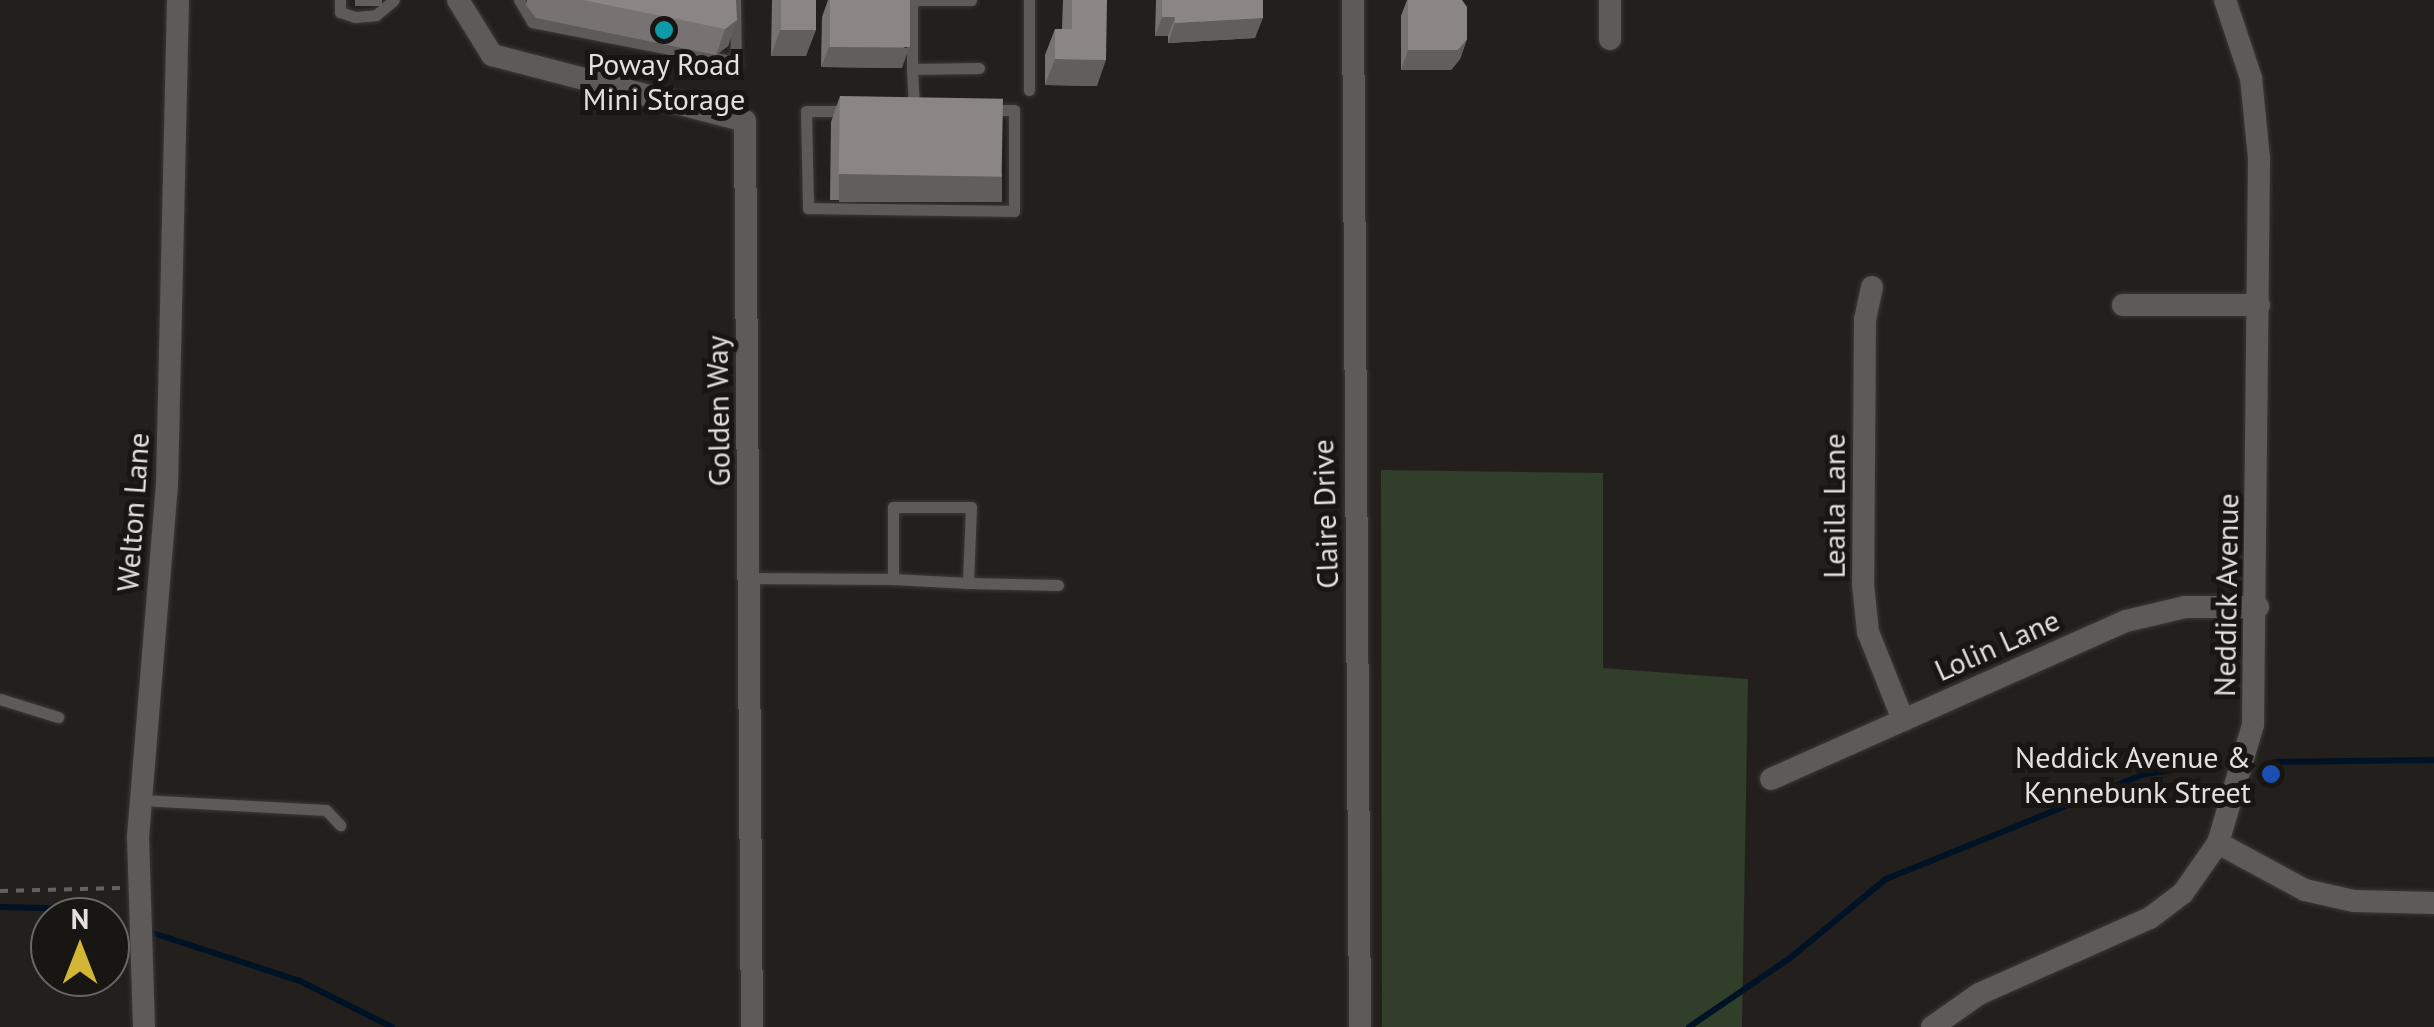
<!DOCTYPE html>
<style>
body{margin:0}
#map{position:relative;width:2434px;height:1027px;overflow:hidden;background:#221f1c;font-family:"PT Sans",sans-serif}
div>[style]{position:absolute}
.green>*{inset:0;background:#303e2a}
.stream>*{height:6px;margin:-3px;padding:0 3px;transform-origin:3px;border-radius:3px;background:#001225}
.path>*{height:4px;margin-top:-2px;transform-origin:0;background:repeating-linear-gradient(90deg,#64615e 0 8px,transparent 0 16px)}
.roads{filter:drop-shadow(0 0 2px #3b3937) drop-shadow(0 0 2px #3b3937)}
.service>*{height:11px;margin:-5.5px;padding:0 5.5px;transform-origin:5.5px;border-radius:5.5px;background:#5d5a57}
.minor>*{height:22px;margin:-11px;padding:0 11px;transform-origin:11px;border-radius:11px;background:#5d5a57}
.wall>*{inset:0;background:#787372}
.shaded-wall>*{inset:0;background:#615e5d;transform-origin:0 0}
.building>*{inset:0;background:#8b8685;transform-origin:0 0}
.dots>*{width:28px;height:28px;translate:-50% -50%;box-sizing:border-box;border:5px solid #181613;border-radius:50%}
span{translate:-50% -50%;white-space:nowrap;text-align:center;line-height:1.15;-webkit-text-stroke:10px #181613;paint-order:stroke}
.poi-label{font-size:30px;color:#e3e1df}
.right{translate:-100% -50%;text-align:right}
.street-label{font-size:30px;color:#e3e1df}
.north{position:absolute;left:30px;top:897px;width:100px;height:100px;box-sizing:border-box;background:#181613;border:2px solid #696765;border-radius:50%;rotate:0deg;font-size:28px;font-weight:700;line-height:40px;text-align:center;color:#e3e1df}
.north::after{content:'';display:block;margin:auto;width:35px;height:45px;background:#d3b635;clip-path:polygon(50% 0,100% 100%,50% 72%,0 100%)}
</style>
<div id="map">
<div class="green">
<i style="clip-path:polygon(1381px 470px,1603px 473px,1603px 668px,1748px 679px,1742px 1027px,1382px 1027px)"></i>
</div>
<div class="stream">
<i style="left:2275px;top:762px;width:159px;rotate:-0.7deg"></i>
<i style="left:0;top:907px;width:82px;rotate:1.4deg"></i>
<i style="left:82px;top:909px;width:24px;rotate:19deg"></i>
<i style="left:110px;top:919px;width:10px;rotate:17deg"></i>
<i style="left:153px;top:933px;width:155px;rotate:18.1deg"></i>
<i style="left:300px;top:981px;width:103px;rotate:26.6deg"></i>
<i style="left:1689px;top:1027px;width:122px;rotate:-34.3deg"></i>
<i style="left:1790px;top:958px;width:124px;rotate:-39.5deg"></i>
<i style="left:1886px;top:879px;width:279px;rotate:-22.1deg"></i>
<i style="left:2145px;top:774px;width:64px;rotate:-8.1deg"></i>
</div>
<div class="path">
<i style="left:0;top:891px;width:120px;rotate:-1.4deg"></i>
</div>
<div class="roads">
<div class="service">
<i style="left:340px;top:0;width:12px;rotate:90deg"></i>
<i style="left:340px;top:12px;width:16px;rotate:18deg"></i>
<i style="left:355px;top:17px;width:21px;rotate:-5deg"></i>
<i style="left:376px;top:15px;width:23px;rotate:-40deg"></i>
<i style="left:519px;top:0;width:26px;rotate:59deg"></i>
<i style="left:532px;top:22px;width:208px;rotate:11.1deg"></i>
<i style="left:735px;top:0;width:66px;rotate:89.1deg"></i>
<i style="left:894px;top:0;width:77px"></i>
<i style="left:1029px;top:0;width:90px;rotate:90deg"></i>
<i style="left:912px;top:3px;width:66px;rotate:90deg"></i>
<i style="left:912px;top:69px;width:67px;rotate:-0.9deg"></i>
<i style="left:912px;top:69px;width:39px;rotate:87deg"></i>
<i style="left:847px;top:111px;width:41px;rotate:180deg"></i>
<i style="left:806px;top:111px;width:97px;rotate:88.8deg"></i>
<i style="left:808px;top:208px;width:206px;rotate:0.8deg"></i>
<i style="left:1014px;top:211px;width:101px;rotate:-90deg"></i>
<i style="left:1014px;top:110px;width:26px;rotate:180deg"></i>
<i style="left:750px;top:578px;width:143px;rotate:0.4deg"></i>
<i style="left:893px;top:579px;width:72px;rotate:-90deg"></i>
<i style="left:893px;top:507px;width:78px"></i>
<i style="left:971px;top:507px;width:76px;rotate:92.3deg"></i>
<i style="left:968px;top:583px;width:75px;rotate:-176.9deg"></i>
<i style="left:968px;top:583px;width:90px;rotate:1.3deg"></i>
<i style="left:0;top:699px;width:61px;rotate:17.2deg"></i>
<i style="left:141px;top:800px;width:185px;rotate:3.1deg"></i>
<i style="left:326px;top:810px;width:21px;rotate:47deg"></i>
</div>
<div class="minor">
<i style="left:458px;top:0;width:65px;rotate:58.3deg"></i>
<i style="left:492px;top:55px;width:261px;rotate:14.6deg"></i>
<i style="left:745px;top:121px;width:906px;rotate:89.56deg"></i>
<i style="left:1353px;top:0;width:1027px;rotate:89.61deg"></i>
<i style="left:1610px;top:39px;width:39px;rotate:-90deg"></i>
<i style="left:1872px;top:287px;width:33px;rotate:102deg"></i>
<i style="left:1865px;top:319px;width:265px;rotate:90.4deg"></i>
<i style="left:1863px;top:584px;width:48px;rotate:84.1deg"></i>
<i style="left:1868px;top:632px;width:95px;rotate:68.3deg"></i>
<i style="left:2123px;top:305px;width:136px"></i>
<i style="left:1771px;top:779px;width:389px;rotate:-24deg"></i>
<i style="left:2126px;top:621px;width:61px;rotate:-13.3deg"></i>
<i style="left:2185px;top:607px;width:73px"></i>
<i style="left:2218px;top:843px;width:99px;rotate:28.4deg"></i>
<i style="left:2305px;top:890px;width:50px;rotate:12.7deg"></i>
<i style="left:2354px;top:901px;width:80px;rotate:1.4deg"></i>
<i style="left:144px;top:1027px;width:190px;rotate:-91.8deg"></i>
<i style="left:138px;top:837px;width:353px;rotate:-85.3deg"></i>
<i style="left:167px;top:485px;width:485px;rotate:-88.7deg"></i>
<i style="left:1932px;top:1027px;width:57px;rotate:-35.1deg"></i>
<i style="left:1979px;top:994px;width:187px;rotate:-24deg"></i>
<i style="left:2150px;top:918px;width:41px;rotate:-37.1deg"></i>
<i style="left:2183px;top:893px;width:61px;rotate:-55deg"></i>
<i style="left:2218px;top:843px;width:123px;rotate:-73.5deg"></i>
<i style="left:2253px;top:725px;width:567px;rotate:-89.39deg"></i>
<i style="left:2259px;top:158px;width:80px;rotate:-95.7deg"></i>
<i style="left:2251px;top:78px;width:82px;rotate:-108.4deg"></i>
</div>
</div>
<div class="wall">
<i style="clip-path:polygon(527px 0,736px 0,728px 46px,716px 55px,536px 18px,526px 5px)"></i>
<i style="clip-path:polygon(772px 0,816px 0,806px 56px,771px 56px)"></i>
<i style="clip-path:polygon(828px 0,910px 0,902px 68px,821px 67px,822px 17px)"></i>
<i style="clip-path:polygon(1063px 0,1107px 0,1097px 86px,1045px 85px,1045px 55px,1055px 29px,1062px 29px)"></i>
<i style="clip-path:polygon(1156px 0,1263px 0,1255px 38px,1168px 43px,1168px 36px,1155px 36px)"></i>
<i style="clip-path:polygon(1407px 0,1462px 0,1467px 39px,1460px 59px,1451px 70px,1401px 70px,1401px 16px)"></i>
<i style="clip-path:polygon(840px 96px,993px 201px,830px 200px,831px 122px)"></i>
</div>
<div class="shaded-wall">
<i style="left:355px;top:0;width:27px;height:6px"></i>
<i style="clip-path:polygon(1162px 17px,1175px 17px,1168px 36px,1155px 36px)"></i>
<i style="clip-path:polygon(1263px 18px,1255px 38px,1168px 43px,1175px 23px)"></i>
<i style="clip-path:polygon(737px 20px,728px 46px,716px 55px,725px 29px)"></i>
<i style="clip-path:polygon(780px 30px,816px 30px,806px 56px,771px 56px)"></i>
<i style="clip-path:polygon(1467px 39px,1460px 59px,1451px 70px,1401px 70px,1408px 50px)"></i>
<i style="clip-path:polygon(829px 47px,909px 48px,902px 68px,821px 67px)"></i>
<i style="clip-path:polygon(1055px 59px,1106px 60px,1097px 86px,1045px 85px)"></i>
<i style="left:839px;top:174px;width:163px;height:28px"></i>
</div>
<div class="building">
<i style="clip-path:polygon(583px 0,736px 0,737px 20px,725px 29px)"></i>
<i style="left:781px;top:0;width:35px;height:30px"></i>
<i style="left:830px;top:0;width:80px;height:47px"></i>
<i style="clip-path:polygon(1072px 0,1107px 0,1106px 60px,1055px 59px,1055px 29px,1072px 29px)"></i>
<i style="clip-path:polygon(1162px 0,1263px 0,1263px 18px,1175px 23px,1175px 17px,1162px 17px)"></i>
<i style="clip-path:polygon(1408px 0,1462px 0,1467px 7px,1467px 39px,1458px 50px,1408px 50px)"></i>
<i style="left:840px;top:96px;width:163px;height:78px;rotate:1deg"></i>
</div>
<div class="dots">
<i style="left:664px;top:30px;background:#0f9aa8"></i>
<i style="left:2271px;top:774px;background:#1a4fb4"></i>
</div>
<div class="poi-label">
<span style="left:664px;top:81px">Poway Road<br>Mini Storage</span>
<span class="right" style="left:2251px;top:774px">Neddick Avenue &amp;<br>Kennebunk Street</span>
</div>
<div class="street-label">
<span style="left:718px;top:411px;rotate:-91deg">Golden Way</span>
<span style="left:1834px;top:506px;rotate:-90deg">Leaila Lane</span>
<span style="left:133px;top:512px;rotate:-86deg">Welton Lane</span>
<span style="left:1325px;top:514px;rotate:-92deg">Claire Drive</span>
<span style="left:2226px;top:595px;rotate:-89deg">Neddick Avenue</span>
<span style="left:1997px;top:645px;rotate:-24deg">Lolin Lane</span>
</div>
<div class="north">N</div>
</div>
